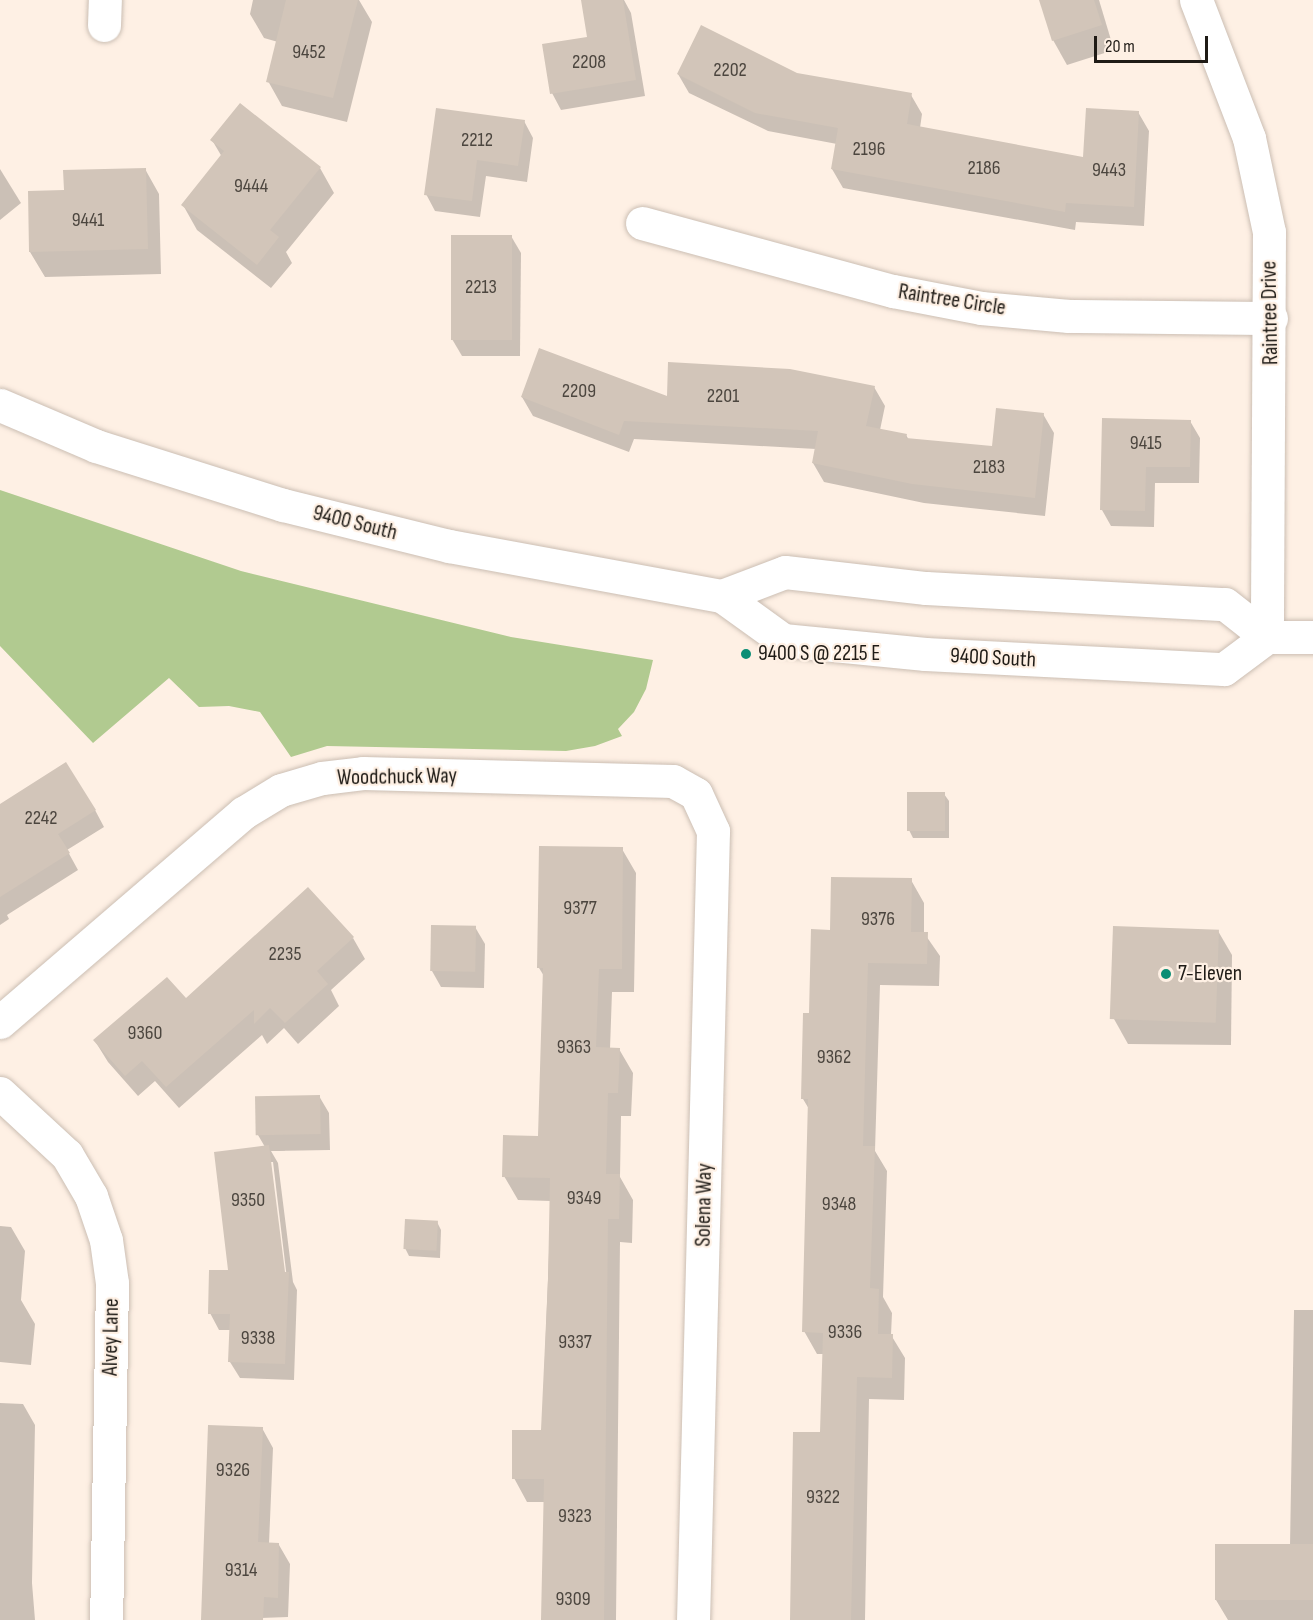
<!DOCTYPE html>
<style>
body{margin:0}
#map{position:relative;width:1313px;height:1620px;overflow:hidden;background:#fef0e4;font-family:"Sofia Sans Condensed",sans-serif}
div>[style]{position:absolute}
.green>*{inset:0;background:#b1ca90}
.shadow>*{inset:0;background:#0003}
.building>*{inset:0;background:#d2c5b9;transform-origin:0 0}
.roads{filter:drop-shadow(0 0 2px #cbbeb3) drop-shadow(0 0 2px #cbbeb3)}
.minor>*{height:33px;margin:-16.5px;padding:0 16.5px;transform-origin:16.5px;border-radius:16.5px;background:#fff}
.major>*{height:33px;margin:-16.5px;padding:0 16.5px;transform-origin:16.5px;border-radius:16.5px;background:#fff}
.dots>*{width:16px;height:16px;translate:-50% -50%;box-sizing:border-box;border:3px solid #fef0e4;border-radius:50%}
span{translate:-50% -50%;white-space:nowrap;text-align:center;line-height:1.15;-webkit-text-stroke:4.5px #fef0e4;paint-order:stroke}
.number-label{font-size:20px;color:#4c463f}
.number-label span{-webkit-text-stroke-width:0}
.street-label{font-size:22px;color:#1f1b16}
.poi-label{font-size:22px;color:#1f1b16}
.left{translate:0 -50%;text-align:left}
.scale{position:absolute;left:1094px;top:36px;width:114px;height:27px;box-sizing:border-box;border:3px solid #1f1b16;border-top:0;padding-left:8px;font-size:18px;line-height:21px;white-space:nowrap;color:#1f1b16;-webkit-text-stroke:4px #fef0e4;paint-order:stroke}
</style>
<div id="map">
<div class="green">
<i style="clip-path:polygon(0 490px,241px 571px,511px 637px,653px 660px,646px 689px,634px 712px,618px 729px,622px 736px,595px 746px,566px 751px,327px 746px,291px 757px,260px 712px,229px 706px,199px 707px,169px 678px,93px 743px,0 646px)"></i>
</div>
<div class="shadow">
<i style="clip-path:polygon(253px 0,359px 0,372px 22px,347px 122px,282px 106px,268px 81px,278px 42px,264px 38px,250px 14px)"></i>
<i style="clip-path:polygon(601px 0,624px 0,631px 13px,645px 96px,561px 110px,552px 93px,588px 38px)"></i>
<i style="clip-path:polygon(1041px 0,1099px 0,1114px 50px,1067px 65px,1053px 40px)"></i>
<i style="clip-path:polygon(678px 74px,796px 74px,911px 95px,922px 114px,920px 128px,1084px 158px,1138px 112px,1149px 131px,1144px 226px,1076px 222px,1075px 230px,843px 188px,832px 169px,837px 144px,768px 131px,689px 93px)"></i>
<i style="clip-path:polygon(524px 121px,533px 138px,527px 182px,486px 176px,480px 217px,435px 211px,426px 194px)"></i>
<i style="clip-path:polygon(212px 140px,320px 168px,334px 193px,286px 252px,292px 263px,271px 288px,197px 230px,183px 205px,222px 157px)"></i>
<i style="clip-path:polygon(0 169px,21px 203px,0 220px)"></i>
<i style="clip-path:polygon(145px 169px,159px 194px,161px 274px,45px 277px,30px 252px,29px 192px,65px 192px)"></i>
<i style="clip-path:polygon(511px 236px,521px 253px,520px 356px,462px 356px,452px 339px)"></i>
<i style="clip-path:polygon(874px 387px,885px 406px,880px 430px,906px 435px,909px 440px,993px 448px,1043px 414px,1054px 433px,1045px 516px,924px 503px,824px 482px,813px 463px,816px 449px,634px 439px,629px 452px,533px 416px,522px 397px,668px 399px)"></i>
<i style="clip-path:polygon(1190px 421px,1200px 438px,1199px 483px,1155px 483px,1154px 527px,1111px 526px,1102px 510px)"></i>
<i style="clip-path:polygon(944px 794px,949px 801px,949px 838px,913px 838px,909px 830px)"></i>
<i style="clip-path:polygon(0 805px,95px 810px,104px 827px,67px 850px,78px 870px,7px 915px,9px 919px,0 925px)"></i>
<i style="clip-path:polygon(622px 849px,636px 873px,634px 992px,612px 992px,610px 1049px,619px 1049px,633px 1073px,631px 1116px,621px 1116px,620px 1177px,633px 1200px,632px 1243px,620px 1242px,616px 1620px,543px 1620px,545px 1502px,527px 1502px,514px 1478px,542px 1432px,551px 1201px,518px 1200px,504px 1176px,539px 1137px,544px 976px,539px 968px)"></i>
<i style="clip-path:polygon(911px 880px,924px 903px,924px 933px,940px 956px,939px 986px,880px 985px,875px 1151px,887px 1171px,883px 1297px,892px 1313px,891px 1335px,905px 1358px,904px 1400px,869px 1399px,865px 1620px,793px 1620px,822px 1434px,824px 1354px,817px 1354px,804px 1331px,809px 1109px,803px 1099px,811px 1014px,831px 931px)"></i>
<i style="clip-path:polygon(475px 927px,485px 944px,484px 988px,441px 987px,432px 971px)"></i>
<i style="clip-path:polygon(1218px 931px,1232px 955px,1231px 1045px,1128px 1044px,1114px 1019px)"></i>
<i style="clip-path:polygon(353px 938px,365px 959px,331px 990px,339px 1006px,298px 1044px,284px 1028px,267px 1044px,262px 1035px,179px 1108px,155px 1081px,138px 1096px,108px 1062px,95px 1041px,186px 1000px)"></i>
<i style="clip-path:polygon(evenodd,319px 1096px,329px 1113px,330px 1150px,271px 1151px,278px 1163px,293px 1282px,297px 1290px,294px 1380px,240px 1378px,230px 1362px,231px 1330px,219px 1330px,210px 1313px,230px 1272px,265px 1147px,258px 1135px,319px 1096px,270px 1162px,273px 1162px,287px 1279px,284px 1279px,270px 1162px)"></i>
<i style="clip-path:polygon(437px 1222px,441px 1230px,440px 1258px,409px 1256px,405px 1248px)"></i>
<i style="clip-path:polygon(0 1226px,11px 1227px,25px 1251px,21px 1300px,35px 1324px,31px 1365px,0 1362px)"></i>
<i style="clip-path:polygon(1294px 1310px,1313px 1310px,1313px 1620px,1228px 1620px,1216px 1600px,1290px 1546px)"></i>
<i style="clip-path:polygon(0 1403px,23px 1404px,35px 1425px,32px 1583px,35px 1620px,0 1620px)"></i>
<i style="clip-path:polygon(262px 1428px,273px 1448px,269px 1544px,279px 1545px,290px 1564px,288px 1617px,205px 1620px)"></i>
</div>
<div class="building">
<i style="clip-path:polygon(286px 0,358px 0,333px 98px,266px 82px)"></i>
<i style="clip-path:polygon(581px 0,623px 0,636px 80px,550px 94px,542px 44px,587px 37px)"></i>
<i style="clip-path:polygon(1039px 0,1094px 0,1102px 25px,1052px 41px)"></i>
<i style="clip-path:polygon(701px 25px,797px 73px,912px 93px,907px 124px,1083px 157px,1086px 108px,1139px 111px,1134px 207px,1066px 203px,1065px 212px,831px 169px,838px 128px,755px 113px,677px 74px)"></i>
<i style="clip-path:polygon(240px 103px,321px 167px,270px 230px,279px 237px,257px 265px,181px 205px,224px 151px,210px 140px)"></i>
<i style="clip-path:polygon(436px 108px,525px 120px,518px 166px,477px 160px,472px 201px,424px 195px)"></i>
<i style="clip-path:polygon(146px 168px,148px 249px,29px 252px,28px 191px,64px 190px,63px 170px)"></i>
<i style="left:451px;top:235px;width:61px;height:105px"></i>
<i style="clip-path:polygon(539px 348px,667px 396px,668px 362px,790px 369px,875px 386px,866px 426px,907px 434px,906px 438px,992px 446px,996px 408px,1044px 413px,1035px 498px,912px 484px,812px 463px,818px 431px,624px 421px,619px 435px,521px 397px)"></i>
<i style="clip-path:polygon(1102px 418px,1191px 420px,1190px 467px,1146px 467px,1145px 511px,1100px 510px)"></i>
<i style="clip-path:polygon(66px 762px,96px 810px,58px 834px,70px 853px,0 897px,0 804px)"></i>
<i style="left:907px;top:792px;width:38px;height:39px"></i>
<i style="clip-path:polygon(539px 846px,623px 847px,622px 969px,599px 969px,596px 1047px,620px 1048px,618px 1093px,608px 1093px,606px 1174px,620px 1174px,619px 1219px,608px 1219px,604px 1620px,541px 1620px,544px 1479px,512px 1479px,512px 1430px,541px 1430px,548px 1280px,550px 1178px,502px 1177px,503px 1135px,538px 1136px,543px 968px,537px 968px)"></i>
<i style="clip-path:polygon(831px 877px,912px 878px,911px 932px,928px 932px,927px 964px,868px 963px,863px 1146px,875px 1146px,870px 1288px,879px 1289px,878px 1334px,893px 1334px,892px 1378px,857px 1377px,851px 1620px,790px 1620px,793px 1432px,820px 1432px,823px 1333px,802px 1332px,808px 1099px,801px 1099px,803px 1013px,809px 1013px,811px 929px,830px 930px)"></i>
<i style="clip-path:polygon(308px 887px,354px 937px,317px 971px,328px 984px,285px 1023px,270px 1008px,254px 1024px,254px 1010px,166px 1087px,142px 1061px,125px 1076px,93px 1040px,167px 977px,186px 998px)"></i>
<i style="left:431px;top:925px;width:45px;height:46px;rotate:1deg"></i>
<i style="left:1113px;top:926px;width:106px;height:93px;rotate:2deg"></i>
<i style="left:320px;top:1095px;width:39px;height:65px;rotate:89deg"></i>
<i style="clip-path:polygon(269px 1145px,285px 1272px,289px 1272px,285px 1364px,228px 1362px,230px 1314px,208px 1314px,209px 1270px,228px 1270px,214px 1152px)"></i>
<i style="left:405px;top:1219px;width:33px;height:30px;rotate:3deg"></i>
<i style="clip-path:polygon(208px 1425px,263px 1427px,258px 1542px,279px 1543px,278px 1598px,264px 1597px,263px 1620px,201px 1620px)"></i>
<i style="left:1215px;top:1544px;width:98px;height:56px"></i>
</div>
<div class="roads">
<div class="minor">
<i style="left:1196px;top:0;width:148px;rotate:69deg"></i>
<i style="left:1249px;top:138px;width:96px;rotate:78deg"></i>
<i style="left:1269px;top:232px;width:405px;rotate:90.3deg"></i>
<i style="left:104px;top:25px;width:25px;rotate:-88deg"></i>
<i style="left:642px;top:223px;width:260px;rotate:15.2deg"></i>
<i style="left:893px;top:291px;width:90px;rotate:10.9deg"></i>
<i style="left:981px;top:308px;width:88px;rotate:5.2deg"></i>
<i style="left:1069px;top:316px;width:202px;rotate:0.6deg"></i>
<i style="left:0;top:1022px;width:321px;rotate:-40.7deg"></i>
<i style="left:243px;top:813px;width:44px;rotate:-31.2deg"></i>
<i style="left:281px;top:790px;width:43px;rotate:-16.3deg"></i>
<i style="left:322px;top:778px;width:41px;rotate:-7deg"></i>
<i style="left:363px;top:773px;width:310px;rotate:1.5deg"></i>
<i style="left:673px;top:781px;width:26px;rotate:29deg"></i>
<i style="left:696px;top:794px;width:41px;rotate:65.3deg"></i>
<i style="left:713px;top:831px;width:789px;rotate:91.45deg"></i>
<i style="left:0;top:1093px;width:91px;rotate:42.8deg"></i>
<i style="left:67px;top:1155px;width:48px;rotate:59.7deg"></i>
<i style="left:91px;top:1196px;width:46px;rotate:71.2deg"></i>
<i style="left:106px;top:1240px;width:43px;rotate:82.1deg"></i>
<i style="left:112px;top:1283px;width:337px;rotate:91deg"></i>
</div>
<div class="major">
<i style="left:0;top:405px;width:104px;rotate:23.1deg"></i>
<i style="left:96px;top:446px;width:196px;rotate:17.5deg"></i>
<i style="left:283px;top:505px;width:171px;rotate:13.9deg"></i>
<i style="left:449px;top:546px;width:278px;rotate:10.4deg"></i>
<i style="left:722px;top:596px;width:75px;rotate:35.8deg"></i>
<i style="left:783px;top:640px;width:143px;rotate:5.6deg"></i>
<i style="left:925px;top:654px;width:299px;rotate:2.9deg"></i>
<i style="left:1224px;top:669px;width:54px;rotate:-36.7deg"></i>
<i style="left:1267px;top:637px;width:46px"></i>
<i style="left:722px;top:596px;width:67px;rotate:-20.9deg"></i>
<i style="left:785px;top:572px;width:142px;rotate:6.5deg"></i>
<i style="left:926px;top:588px;width:299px;rotate:3.1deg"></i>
<i style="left:1225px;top:604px;width:53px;rotate:38.2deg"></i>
</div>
</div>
<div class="dots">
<i style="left:746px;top:654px;background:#0a8e75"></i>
<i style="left:1166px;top:974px;background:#0a8e75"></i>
</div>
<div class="number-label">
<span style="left:309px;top:52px">9452</span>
<span style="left:589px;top:62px">2208</span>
<span style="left:730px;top:70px">2202</span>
<span style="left:477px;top:140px">2212</span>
<span style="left:869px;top:149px">2196</span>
<span style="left:984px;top:168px">2186</span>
<span style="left:1109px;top:170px">9443</span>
<span style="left:251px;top:186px">9444</span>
<span style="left:88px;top:220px">9441</span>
<span style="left:481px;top:287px">2213</span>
<span style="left:579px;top:391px">2209</span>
<span style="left:723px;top:396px">2201</span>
<span style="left:1146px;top:443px">9415</span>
<span style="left:989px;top:467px">2183</span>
<span style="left:41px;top:818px">2242</span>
<span style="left:580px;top:908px">9377</span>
<span style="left:878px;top:919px">9376</span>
<span style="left:285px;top:954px">2235</span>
<span style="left:145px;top:1033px">9360</span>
<span style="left:574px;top:1047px">9363</span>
<span style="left:834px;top:1057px">9362</span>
<span style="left:584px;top:1198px">9349</span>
<span style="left:248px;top:1200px">9350</span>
<span style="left:839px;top:1204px">9348</span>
<span style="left:845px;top:1332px">9336</span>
<span style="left:258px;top:1338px">9338</span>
<span style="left:575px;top:1342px">9337</span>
<span style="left:233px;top:1470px">9326</span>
<span style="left:823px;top:1497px">9322</span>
<span style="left:575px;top:1516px">9323</span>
<span style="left:241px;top:1570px">9314</span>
<span style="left:573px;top:1599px">9309</span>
</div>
<div class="street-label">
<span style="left:952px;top:300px;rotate:9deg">Raintree Circle</span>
<span style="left:1270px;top:313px;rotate:-91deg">Raintree Drive</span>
<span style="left:355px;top:523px;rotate:14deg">9400 South</span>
<span style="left:993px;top:658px;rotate:3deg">9400 South</span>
<span style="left:397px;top:777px;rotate:-1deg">Woodchuck Way</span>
<span style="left:704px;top:1205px;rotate:-89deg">Solena Way</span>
<span style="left:111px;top:1337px;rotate:-89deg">Alvey Lane</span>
</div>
<div class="poi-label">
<span class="left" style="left:758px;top:654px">9400 S @ 2215 E</span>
<span class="left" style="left:1178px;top:974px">7-Eleven</span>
</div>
<div class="scale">20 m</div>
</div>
